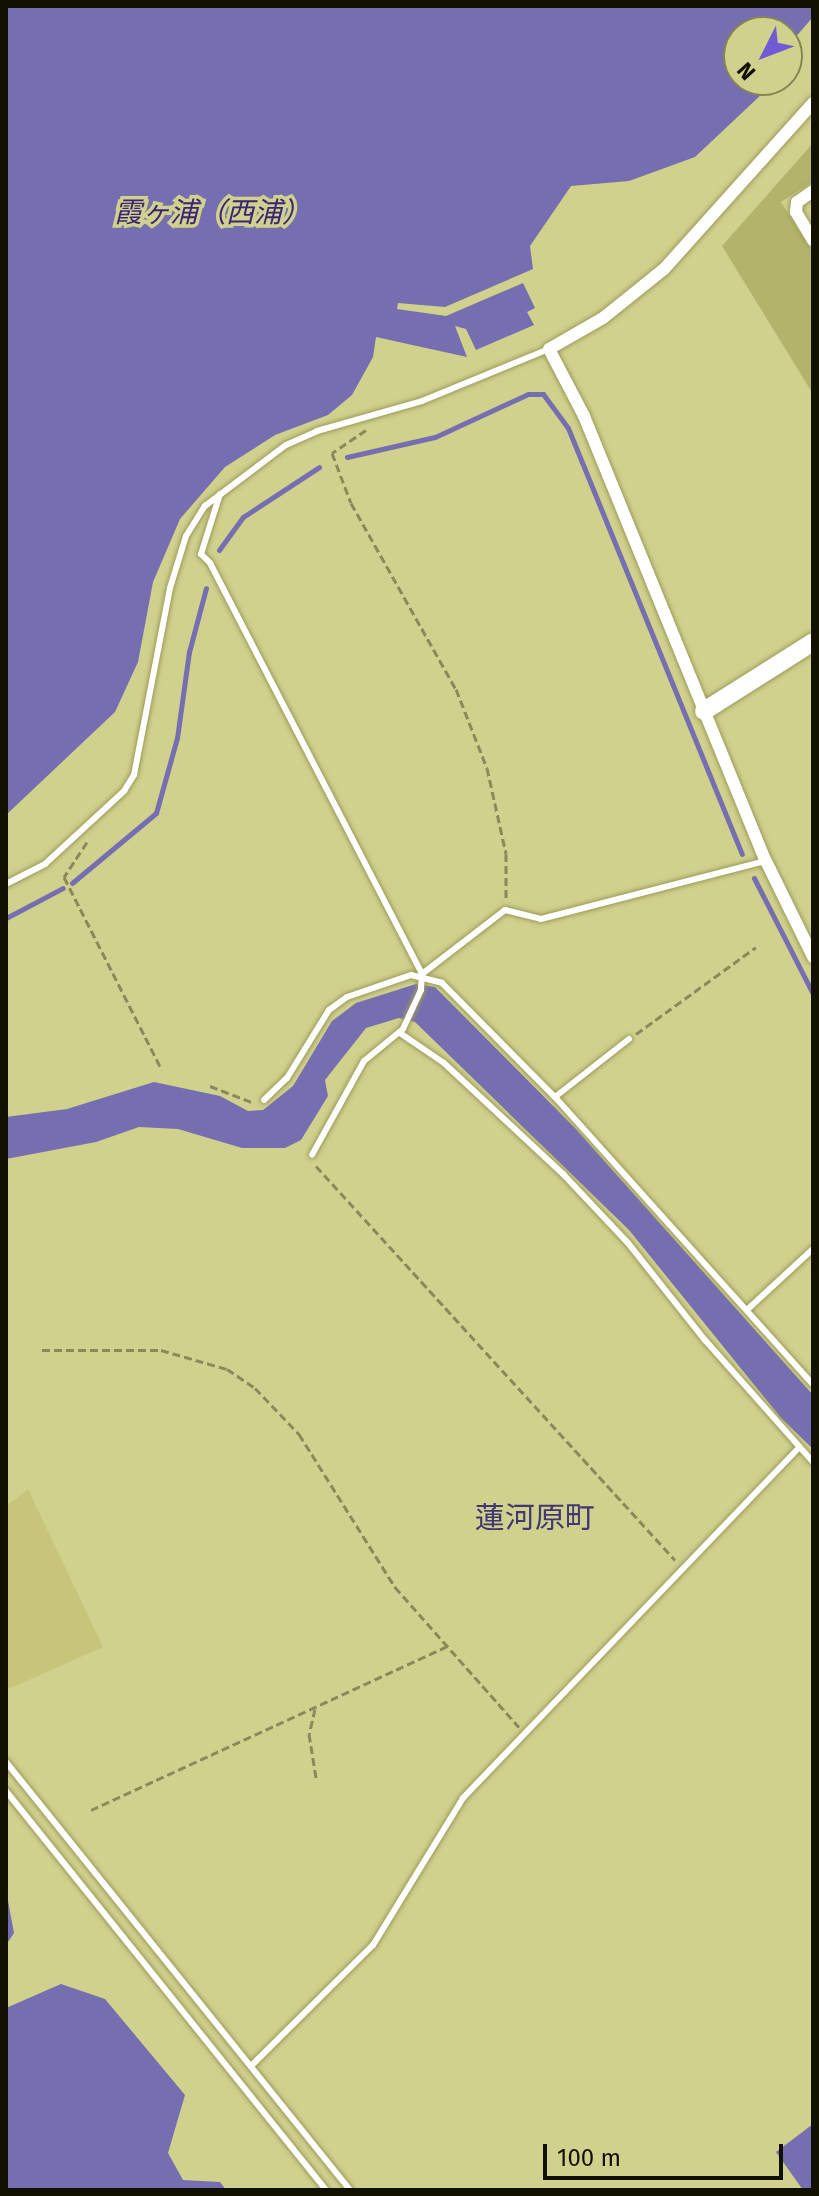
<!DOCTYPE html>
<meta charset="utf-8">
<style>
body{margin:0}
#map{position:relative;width:819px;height:2196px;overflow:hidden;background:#d1d18e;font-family:"Fira Sans","Noto Sans JP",sans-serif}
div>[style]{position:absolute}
.built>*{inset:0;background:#c6c57a}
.green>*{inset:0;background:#b4b36c}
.water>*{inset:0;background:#756eb1}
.stream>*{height:5px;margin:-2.5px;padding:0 2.5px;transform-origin:2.5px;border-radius:2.5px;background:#756eb1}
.path>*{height:3px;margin-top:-1.5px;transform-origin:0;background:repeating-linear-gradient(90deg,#8a8959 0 8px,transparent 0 12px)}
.roads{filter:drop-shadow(0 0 2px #9c9b5a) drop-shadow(0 0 2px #9c9b5a)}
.lane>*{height:6px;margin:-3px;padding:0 3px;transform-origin:3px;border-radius:3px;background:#fff}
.street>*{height:12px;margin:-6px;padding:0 6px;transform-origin:6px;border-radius:6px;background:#fff}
.secondary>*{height:18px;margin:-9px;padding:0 9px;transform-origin:9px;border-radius:9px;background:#fff}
span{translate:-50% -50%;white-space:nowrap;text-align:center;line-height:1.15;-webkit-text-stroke:7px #d1d18e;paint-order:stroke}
.water-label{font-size:28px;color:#382577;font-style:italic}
.quarter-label{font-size:30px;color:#403773}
.frame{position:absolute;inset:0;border:8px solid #121100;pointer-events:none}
.north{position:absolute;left:723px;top:16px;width:80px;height:80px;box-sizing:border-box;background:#d1d18e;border:2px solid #858455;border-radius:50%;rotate:228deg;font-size:22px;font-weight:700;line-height:32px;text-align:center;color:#121100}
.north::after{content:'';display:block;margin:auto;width:28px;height:36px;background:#715ad4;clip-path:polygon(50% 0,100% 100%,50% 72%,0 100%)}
.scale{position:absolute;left:543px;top:2144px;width:240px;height:36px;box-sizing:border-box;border:4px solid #121100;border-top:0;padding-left:10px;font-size:24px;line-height:28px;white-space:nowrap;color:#121100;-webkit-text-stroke:6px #d1d18e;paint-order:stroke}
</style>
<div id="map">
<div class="built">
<i style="clip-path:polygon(28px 1489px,103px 1647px,6px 1690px,6px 1506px)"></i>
</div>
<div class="green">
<i style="clip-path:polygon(813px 143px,813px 181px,781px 202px,813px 253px,813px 394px,722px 246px)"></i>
</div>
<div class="water">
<i style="clip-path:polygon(6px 6px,813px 6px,813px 17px,787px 47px,787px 32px,739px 32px,739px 80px,770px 80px,763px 93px,695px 157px,629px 181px,571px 186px,530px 246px,533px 269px,445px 307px,398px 303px,397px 309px,446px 316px,523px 283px,535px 308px,527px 312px,534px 325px,476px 350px,466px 329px,455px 326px,467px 357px,376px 337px,373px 357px,352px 395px,328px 415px,275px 435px,225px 467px,180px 519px,153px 582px,138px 662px,115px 712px,6px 815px)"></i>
<i style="clip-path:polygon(416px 984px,435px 987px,576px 1129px,813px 1395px,813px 1449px,781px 1418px,629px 1230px,415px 1022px,399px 1018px,366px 1028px,325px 1080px,328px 1096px,301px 1140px,285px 1148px,242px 1148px,178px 1129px,139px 1127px,96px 1142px,6px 1159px,6px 1117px,67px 1109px,154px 1082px,220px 1096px,248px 1111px,263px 1110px,293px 1086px,332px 1021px,356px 1003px)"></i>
<i style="clip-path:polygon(6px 1890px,14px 1933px,6px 1945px)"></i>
<i style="clip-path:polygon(61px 1984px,105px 1999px,185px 2095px,168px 2153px,183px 2180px,220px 2182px,226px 2190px,6px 2190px,6px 2008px)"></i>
<i style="clip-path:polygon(813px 2124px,813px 2190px,803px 2190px,776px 2152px)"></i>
</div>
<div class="stream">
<i style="left:347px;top:457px;width:90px;rotate:-12.8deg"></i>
<i style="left:435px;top:437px;width:102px;rotate:-24.8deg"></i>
<i style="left:528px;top:394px;width:15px"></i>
<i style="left:543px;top:394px;width:42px;rotate:53.7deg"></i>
<i style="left:568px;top:428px;width:460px;rotate:67.8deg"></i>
<i style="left:219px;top:550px;width:41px;rotate:-54deg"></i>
<i style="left:243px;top:517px;width:91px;rotate:-33.3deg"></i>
<i style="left:754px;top:878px;width:130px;rotate:63deg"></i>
<i style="left:72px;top:883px;width:109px;rotate:-39.8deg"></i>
<i style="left:156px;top:813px;width:78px;rotate:-74.4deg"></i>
<i style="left:177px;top:738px;width:87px;rotate:-82.1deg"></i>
<i style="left:189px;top:652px;width:66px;rotate:-75.1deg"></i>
<i style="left:6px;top:918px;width:64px;rotate:-27.8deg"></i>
</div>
<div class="path">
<i style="left:366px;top:430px;width:41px;rotate:145.9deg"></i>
<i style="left:332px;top:453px;width:53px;rotate:69.2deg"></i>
<i style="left:351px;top:503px;width:214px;rotate:60.6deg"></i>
<i style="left:456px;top:689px;width:85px;rotate:68.6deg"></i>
<i style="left:487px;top:768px;width:88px;rotate:77.5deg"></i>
<i style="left:506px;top:854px;width:47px;rotate:90deg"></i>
<i style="left:87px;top:842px;width:42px;rotate:123.3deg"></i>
<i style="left:64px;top:877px;width:216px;rotate:63.1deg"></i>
<i style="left:636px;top:1034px;width:148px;rotate:-35.9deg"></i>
<i style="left:210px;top:1086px;width:45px;rotate:20.9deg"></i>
<i style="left:316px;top:1166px;width:533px;rotate:47.66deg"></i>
<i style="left:42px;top:1350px;width:119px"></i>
<i style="left:161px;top:1350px;width:69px;rotate:16.1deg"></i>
<i style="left:227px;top:1369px;width:34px;rotate:34deg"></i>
<i style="left:255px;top:1388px;width:64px;rotate:46.3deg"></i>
<i style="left:299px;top:1434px;width:181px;rotate:57.9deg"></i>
<i style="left:395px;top:1587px;width:187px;rotate:48.5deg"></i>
<i style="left:315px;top:1709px;width:26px;rotate:103deg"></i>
<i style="left:309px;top:1734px;width:44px;rotate:80.8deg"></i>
<i style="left:91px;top:1810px;width:391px;rotate:-24.7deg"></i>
</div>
<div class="roads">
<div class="lane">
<i style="left:220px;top:494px;width:63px;rotate:107.6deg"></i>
<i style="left:201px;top:554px;width:13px;rotate:45deg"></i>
<i style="left:210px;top:563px;width:462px;rotate:62.7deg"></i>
<i style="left:422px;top:974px;width:16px;rotate:94deg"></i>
<i style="left:421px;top:990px;width:43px;rotate:114.8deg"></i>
<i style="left:403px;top:1029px;width:50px;rotate:140.6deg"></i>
<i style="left:364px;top:1061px;width:107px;rotate:119deg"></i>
<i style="left:6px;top:884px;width:44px;rotate:-27.1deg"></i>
<i style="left:45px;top:864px;width:108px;rotate:-42.7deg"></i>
<i style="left:124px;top:791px;width:19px;rotate:-58deg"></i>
<i style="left:134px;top:775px;width:190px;rotate:-79.1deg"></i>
<i style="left:170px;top:588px;width:54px;rotate:-72.9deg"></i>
<i style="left:186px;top:536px;width:36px;rotate:-58deg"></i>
<i style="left:205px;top:506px;width:101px;rotate:-37deg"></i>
<i style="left:286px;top:445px;width:34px;rotate:-24deg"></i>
<i style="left:317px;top:431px;width:109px;rotate:-15.9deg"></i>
<i style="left:422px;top:401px;width:137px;rotate:-22.3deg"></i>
<i style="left:422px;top:974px;width:105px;rotate:-37.6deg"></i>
<i style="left:505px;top:910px;width:37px;rotate:14deg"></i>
<i style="left:541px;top:919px;width:232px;rotate:-14.5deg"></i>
<i style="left:400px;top:1033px;width:53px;rotate:34.3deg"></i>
<i style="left:444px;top:1063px;width:163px;rotate:43deg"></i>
<i style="left:563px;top:1174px;width:95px;rotate:46.7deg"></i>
<i style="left:628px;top:1243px;width:124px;rotate:51.6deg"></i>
<i style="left:705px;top:1340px;width:163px;rotate:48.5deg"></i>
<i style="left:555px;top:1097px;width:94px;rotate:-38.1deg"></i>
<i style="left:264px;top:1100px;width:32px;rotate:-44deg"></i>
<i style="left:287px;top:1078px;width:80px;rotate:-58.3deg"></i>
<i style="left:329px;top:1010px;width:22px;rotate:-36deg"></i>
<i style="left:347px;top:997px;width:68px;rotate:-19deg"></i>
<i style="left:411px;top:975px;width:32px;rotate:14deg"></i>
<i style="left:442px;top:983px;width:161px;rotate:45.3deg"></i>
<i style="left:555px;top:1097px;width:387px;rotate:48.1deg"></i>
<i style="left:749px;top:1308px;width:87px;rotate:-42.7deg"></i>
<i style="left:6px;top:1762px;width:549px;rotate:51.21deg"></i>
<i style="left:6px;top:1791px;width:511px;rotate:51.27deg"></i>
<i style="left:251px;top:2066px;width:172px;rotate:-44.8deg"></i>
<i style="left:373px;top:1945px;width:172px;rotate:-58.5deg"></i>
<i style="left:463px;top:1798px;width:484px;rotate:-46.2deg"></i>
</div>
<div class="street">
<i style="left:813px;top:103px;width:223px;rotate:131.9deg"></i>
<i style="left:664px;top:269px;width:78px;rotate:141.2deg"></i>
<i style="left:603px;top:318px;width:62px;rotate:150.1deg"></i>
<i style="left:549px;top:349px;width:76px;rotate:62.4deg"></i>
<i style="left:584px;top:416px;width:481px;rotate:67.8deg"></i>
<i style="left:766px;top:861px;width:107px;rotate:63.9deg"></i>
<i style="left:813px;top:191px;width:19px;rotate:145deg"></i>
<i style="left:797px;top:202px;width:10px;rotate:96deg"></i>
<i style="left:796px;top:212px;width:33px;rotate:59deg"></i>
</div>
<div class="secondary">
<i style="left:704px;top:711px;width:129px;rotate:-32.3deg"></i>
</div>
</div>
<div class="water-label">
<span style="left:212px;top:213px">霞ヶ浦（西浦）</span>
</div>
<div class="quarter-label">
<span style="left:535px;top:1518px">蓮河原町</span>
</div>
<div class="frame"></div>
<div class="north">N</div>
<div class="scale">100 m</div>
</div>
